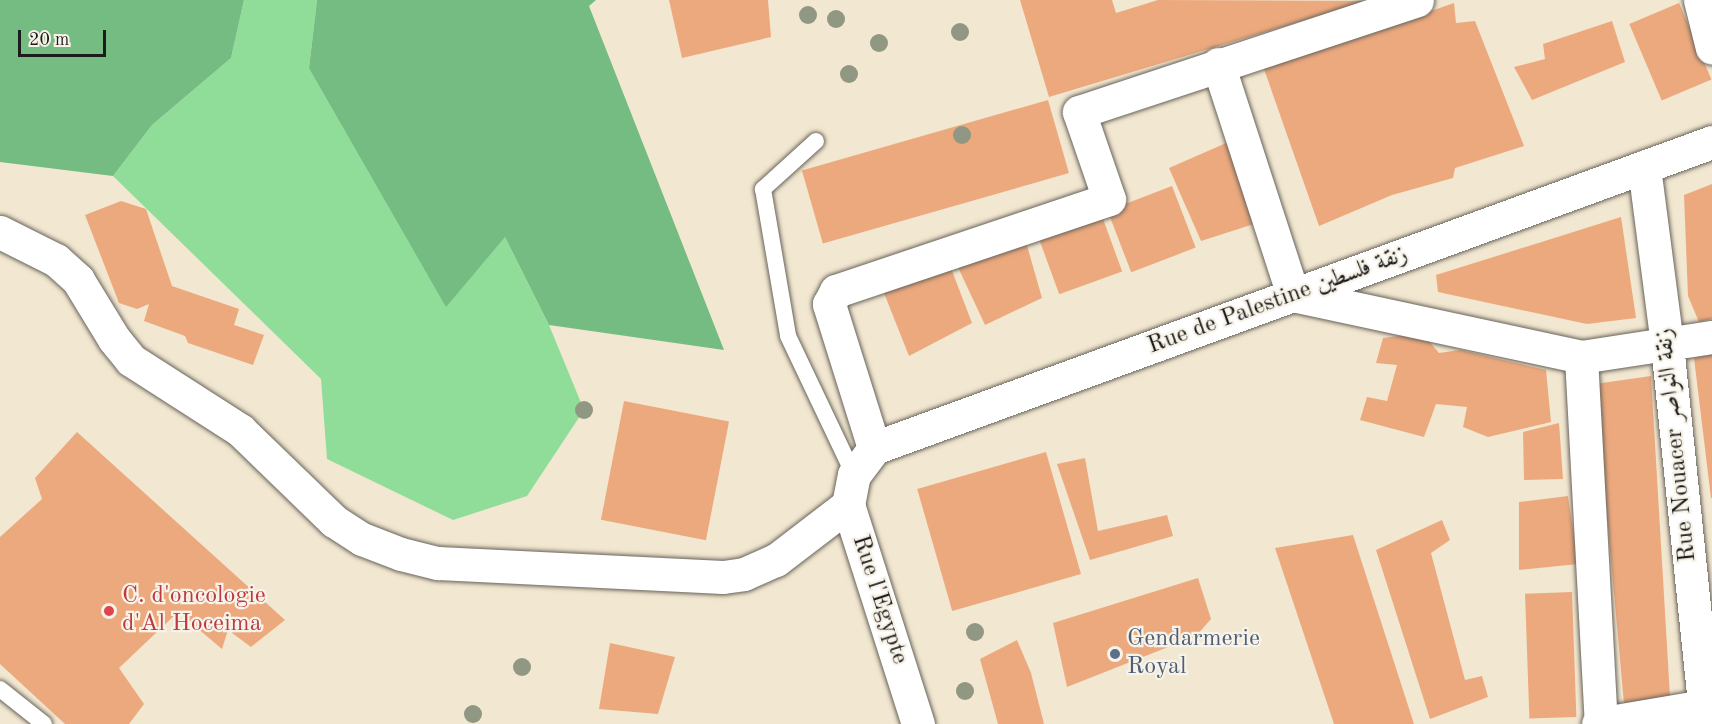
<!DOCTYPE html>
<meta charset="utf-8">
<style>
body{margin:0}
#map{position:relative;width:1712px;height:724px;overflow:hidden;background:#f2e7d0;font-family:"Old Standard TT",Amiri,serif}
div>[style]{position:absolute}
.green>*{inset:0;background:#90dd9a}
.forest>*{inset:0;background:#74bc82}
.building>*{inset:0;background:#eda97e;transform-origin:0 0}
.roads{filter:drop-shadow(0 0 2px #67635b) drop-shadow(0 0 2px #67635b)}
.service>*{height:16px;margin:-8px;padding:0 8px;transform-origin:8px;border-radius:8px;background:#fff}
.minor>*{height:33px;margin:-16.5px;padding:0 16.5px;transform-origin:16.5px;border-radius:16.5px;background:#fff}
.trees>*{width:18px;height:18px;margin:-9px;border-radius:50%;background:#909782}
.dots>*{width:16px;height:16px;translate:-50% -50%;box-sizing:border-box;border:3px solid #f7f3e8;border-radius:50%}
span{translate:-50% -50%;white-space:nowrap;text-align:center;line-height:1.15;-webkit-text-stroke:4.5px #f7f3e8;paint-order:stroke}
.street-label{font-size:24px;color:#1c1c1c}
.health-label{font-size:24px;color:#be3a42}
.left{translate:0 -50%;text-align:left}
.service-label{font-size:24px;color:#4e5e75}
.scale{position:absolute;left:18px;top:30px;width:88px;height:27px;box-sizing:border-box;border:3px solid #1c1c1c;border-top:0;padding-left:8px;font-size:18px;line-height:21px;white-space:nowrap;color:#1c1c1c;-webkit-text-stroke:4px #f7f3e8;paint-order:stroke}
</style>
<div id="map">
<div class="green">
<i style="clip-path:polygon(244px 0,317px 0,309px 68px,505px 237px,549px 325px,584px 410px,527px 496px,453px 520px,327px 459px,321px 379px,113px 176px,152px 125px,231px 58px)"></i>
</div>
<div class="forest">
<i style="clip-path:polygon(0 0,244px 0,231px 58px,152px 125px,113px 176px,0 162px)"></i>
<i style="clip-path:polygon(317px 0,596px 0,589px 6px,724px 350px,549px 325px,505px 237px,446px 307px,309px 68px)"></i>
</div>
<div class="building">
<i style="clip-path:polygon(669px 0,768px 0,771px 37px,682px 58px)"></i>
<i style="clip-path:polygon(1020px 0,1112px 0,1116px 13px,1158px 0,1368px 1px,1049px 97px)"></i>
<i style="clip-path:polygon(1454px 3px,1456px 23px,1475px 21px,1524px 146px,1455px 168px,1453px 178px,1392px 195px,1319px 226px,1264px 69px)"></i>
<i style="left:1679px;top:3px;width:83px;height:54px;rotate:67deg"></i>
<i style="clip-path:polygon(1612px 21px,1625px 62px,1532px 100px,1514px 67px,1545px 59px,1543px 44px)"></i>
<i style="left:1048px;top:100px;width:76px;height:256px;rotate:74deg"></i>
<i style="clip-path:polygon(1233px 140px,1257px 223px,1201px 241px,1169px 168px)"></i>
<i style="clip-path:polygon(1712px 184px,1712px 319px,1699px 322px,1688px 296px,1684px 195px)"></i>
<i style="left:1172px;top:186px;width:66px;height:69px;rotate:69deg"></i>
<i style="clip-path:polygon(121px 201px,146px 209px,172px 286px,239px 309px,234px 325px,264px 335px,253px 365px,188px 343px,185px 336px,144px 321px,149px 304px,137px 309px,119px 303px,85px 215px)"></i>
<i style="left:1102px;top:216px;width:59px;height:67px;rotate:70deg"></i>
<i style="clip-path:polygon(1621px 217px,1636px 318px,1587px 324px,1438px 292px,1436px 275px)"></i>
<i style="clip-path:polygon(1026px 242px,1042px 298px,985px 325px,956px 263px)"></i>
<i style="clip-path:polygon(949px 263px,972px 323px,909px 356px,880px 283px)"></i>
<i style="clip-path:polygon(1422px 333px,1439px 353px,1460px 350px,1546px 370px,1551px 422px,1488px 437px,1463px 427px,1467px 407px,1436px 404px,1424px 437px,1360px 420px,1367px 397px,1387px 401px,1397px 365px,1376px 363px,1383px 338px)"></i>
<i style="clip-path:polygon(1712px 354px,1712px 498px,1711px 498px,1694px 358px)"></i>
<i style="clip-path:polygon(1651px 376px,1670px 697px,1624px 703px,1595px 384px)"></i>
<i style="left:624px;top:401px;width:107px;height:121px;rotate:11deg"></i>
<i style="clip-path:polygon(1559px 423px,1563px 479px,1524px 480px,1523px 432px)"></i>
<i style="clip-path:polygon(77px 432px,285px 620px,251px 647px,228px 630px,222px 649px,178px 612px,119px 668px,144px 704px,129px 724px,65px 724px,0 664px,0 537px,42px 499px,35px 478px)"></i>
<i style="left:1046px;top:452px;width:127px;height:134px;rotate:74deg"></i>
<i style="clip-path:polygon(1085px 458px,1098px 531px,1167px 515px,1173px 536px,1090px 560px,1057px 464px)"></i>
<i style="clip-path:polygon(1568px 496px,1578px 564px,1519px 570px,1519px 502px)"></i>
<i style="clip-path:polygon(1442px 520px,1450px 540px,1431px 553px,1465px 680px,1482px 676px,1488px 697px,1430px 719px,1376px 550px)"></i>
<i style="clip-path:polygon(1353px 535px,1414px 724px,1334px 724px,1275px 548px)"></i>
<i style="clip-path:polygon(1198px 578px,1211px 619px,1196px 636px,1067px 687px,1053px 623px)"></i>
<i style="left:1572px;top:592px;width:125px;height:47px;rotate:88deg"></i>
<i style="clip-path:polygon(1017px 640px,1031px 673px,1044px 724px,998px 724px,980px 659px)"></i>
<i style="clip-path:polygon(610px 643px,675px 657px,658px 714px,599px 709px)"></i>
</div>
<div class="roads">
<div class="service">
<i style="left:816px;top:141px;width:72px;rotate:137.8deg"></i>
<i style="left:763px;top:189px;width:149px;rotate:80.3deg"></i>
<i style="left:788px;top:336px;width:154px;rotate:64.6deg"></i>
<i style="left:0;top:689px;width:56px;rotate:38.5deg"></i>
</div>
<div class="minor">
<i style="left:1700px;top:0;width:49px;rotate:76deg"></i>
<i style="left:1218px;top:64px;width:243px;rotate:72deg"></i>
<i style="left:1293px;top:295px;width:295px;rotate:12.1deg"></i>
<i style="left:1581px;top:357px;width:133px;rotate:-8.7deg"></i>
<i style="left:1644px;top:167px;width:179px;rotate:82.6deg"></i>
<i style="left:1667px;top:345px;width:381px;rotate:84.1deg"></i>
<i style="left:0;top:232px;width:63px;rotate:26.6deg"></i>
<i style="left:56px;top:260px;width:30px;rotate:42deg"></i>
<i style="left:78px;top:280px;width:69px;rotate:58.6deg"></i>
<i style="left:114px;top:339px;width:27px;rotate:51deg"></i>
<i style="left:131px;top:360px;width:130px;rotate:32.7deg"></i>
<i style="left:240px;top:430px;width:131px;rotate:44.1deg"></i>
<i style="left:334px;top:521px;width:33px;rotate:33deg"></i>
<i style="left:362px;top:539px;width:42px;rotate:21deg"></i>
<i style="left:401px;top:554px;width:38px;rotate:14deg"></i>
<i style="left:438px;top:563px;width:285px;rotate:2.8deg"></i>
<i style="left:723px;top:577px;width:21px;rotate:-8deg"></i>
<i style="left:744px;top:574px;width:35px;rotate:-24deg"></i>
<i style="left:776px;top:560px;width:91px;rotate:-37.4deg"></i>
<i style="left:1581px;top:357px;width:367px;rotate:86.9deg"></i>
<i style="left:874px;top:448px;width:151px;rotate:-107.4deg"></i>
<i style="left:829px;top:304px;width:15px;rotate:-62deg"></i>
<i style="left:836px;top:291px;width:288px;rotate:-18.6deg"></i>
<i style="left:1109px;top:199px;width:92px;rotate:-109deg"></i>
<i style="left:1079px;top:112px;width:356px;rotate:-18.3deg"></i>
<i style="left:918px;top:724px;width:230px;rotate:-107.7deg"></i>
<i style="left:848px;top:505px;width:31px;rotate:-79deg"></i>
<i style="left:854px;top:475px;width:34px;rotate:-53deg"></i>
<i style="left:874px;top:448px;width:892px;rotate:-20.06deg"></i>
<i style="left:1598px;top:724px;width:107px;rotate:-9.7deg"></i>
</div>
</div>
<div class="trees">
<i style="left:808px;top:15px"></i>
<i style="left:836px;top:19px"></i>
<i style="left:960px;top:32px"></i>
<i style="left:879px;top:43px"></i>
<i style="left:849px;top:74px"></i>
<i style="left:962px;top:135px"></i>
<i style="left:584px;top:410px"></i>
<i style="left:975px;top:632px"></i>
<i style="left:522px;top:667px"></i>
<i style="left:965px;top:691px"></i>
<i style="left:473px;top:714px"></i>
</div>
<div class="dots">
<i style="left:109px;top:611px;background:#e0444e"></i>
<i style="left:1115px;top:654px;background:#5c6f8a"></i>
</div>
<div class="street-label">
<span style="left:1278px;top:301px;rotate:-20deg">Rue de Palestine زنقة فلسطين</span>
<span style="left:1677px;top:445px;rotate:-96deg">Rue Nouacer زنقة النواصر</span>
<span style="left:879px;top:600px;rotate:72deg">Rue l'Egypte</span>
</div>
<div class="health-label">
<span class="left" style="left:122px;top:611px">C. d'oncologie<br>d'Al Hoceima</span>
</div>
<div class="service-label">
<span class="left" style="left:1127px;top:654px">Gendarmerie<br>Royal</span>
</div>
<div class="scale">20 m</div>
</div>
